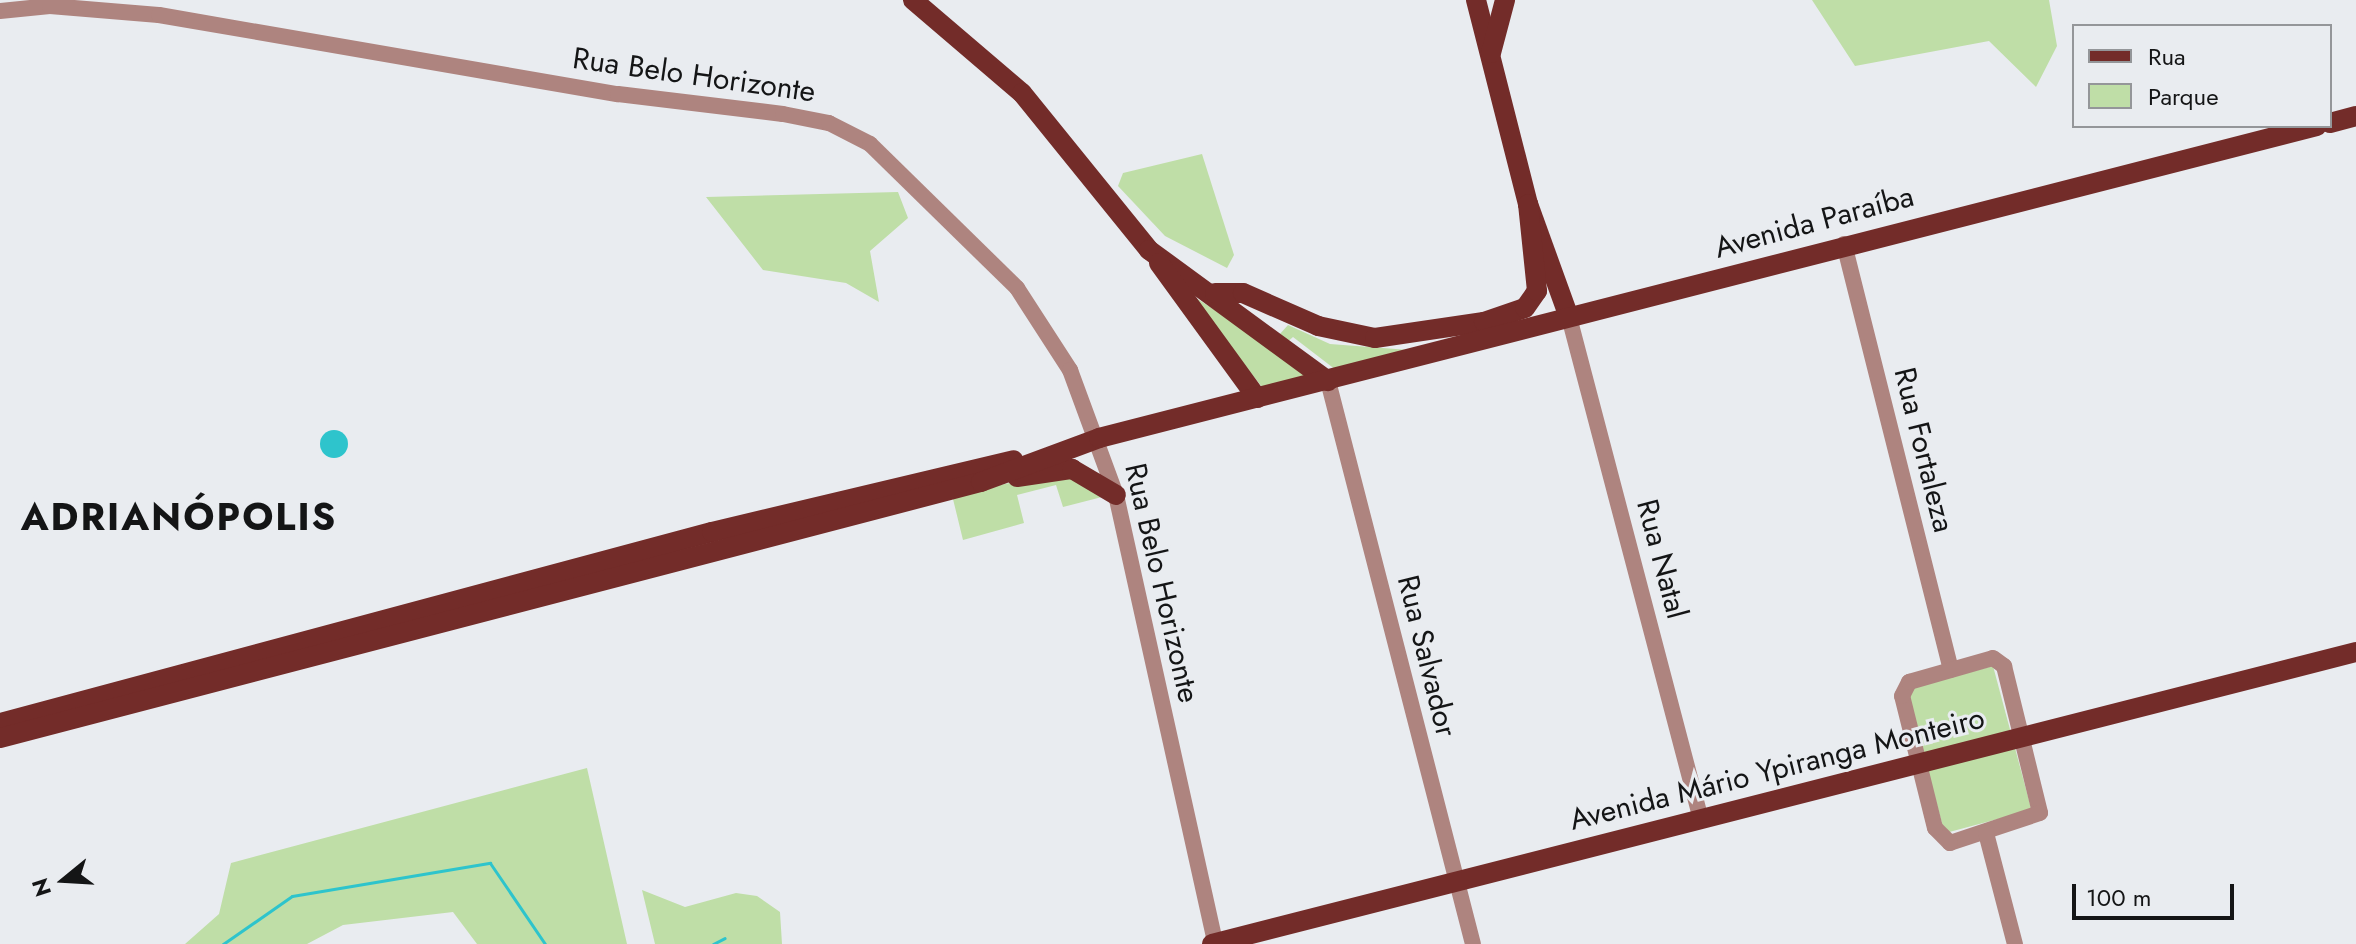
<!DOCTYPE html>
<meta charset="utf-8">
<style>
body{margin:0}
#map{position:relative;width:2356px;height:944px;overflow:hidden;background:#e9ecf0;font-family:Jost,sans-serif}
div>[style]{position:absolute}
.green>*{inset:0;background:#bfdea7;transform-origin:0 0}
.water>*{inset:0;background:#2ec4cc}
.round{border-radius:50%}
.stream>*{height:3px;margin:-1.5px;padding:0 1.5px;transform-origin:1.5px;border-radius:1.5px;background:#2ec4cc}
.minor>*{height:16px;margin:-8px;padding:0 8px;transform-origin:8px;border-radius:8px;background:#ae847f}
.major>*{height:20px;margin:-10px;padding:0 10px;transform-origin:10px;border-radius:10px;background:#732c29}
span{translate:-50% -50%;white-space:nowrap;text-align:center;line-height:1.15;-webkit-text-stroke:6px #e9ecf0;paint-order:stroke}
.street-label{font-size:30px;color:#141516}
.district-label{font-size:38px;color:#141516;font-weight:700;letter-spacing:2px}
.legend{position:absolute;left:2072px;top:24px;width:260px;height:104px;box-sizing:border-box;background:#e9ecf0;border:2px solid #949699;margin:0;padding:10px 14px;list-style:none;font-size:24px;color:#141516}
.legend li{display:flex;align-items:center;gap:16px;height:40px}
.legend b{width:40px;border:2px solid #949699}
.north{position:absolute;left:24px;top:840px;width:80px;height:80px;-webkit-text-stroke:6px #e9ecf0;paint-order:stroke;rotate:252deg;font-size:22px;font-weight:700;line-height:32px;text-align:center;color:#141516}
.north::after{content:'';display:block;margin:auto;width:28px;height:36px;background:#141516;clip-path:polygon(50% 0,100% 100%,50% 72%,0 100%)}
.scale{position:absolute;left:2072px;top:884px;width:162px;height:36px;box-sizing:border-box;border:4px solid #141516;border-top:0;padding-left:10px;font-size:24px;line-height:28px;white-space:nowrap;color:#141516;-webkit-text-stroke:6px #e9ecf0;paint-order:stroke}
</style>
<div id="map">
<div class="green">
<i style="clip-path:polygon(1812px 0,2049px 0,2057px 46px,2036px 87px,1989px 41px,1855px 66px)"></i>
<i style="clip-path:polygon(1202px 154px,1234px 255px,1227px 268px,1165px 236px,1118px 186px,1123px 173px)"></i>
<i style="clip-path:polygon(898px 192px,908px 218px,870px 251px,879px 302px,846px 283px,763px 270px,706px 197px)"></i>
<i style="clip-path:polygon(1188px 293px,1270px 345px,1288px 325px,1330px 344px,1409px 350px,1336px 370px,1293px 337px,1278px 350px,1305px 375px,1266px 392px)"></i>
<i style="clip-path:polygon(1068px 471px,1102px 497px,1063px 507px,1056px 485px,1017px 495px,1024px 523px,963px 540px,952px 495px)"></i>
<i style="left:1993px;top:666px;width:149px;height:90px;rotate:75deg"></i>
<i style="clip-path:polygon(587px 768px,627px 944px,477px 944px,453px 912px,343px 925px,307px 944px,185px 944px,219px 914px,231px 863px)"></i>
<i style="clip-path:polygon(642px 890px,685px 907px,736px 893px,757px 896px,780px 912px,782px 944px,655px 944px)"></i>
</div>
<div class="water">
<i class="round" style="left:320px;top:430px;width:28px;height:28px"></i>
</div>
<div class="stream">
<i style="left:223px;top:944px;width:84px;rotate:-34.8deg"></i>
<i style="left:292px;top:896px;width:201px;rotate:-9.5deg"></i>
<i style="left:490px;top:863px;width:98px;rotate:55.8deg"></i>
<i style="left:713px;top:944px;width:13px;rotate:-27deg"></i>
</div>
<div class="minor">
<i style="left:0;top:11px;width:50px;rotate:-5.7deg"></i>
<i style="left:50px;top:6px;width:109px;rotate:4.7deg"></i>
<i style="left:159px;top:15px;width:466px;rotate:9.8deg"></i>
<i style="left:618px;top:94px;width:166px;rotate:6.9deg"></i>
<i style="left:783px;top:114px;width:47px;rotate:11.1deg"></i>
<i style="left:829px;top:123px;width:46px;rotate:27.1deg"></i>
<i style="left:870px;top:144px;width:206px;rotate:44.4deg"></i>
<i style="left:1017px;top:288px;width:98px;rotate:57.1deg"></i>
<i style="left:1070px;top:370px;width:133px;rotate:69.8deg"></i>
<i style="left:1116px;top:495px;width:459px;rotate:77.5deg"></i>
<i style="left:1844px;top:244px;width:439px;rotate:75.9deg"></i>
<i style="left:1569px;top:317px;width:516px;rotate:75.29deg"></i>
<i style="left:1328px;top:381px;width:581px;rotate:75.56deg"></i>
<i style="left:1993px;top:658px;width:14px;rotate:36deg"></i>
<i style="left:2004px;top:666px;width:151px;rotate:76.2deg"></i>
<i style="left:2040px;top:813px;width:95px;rotate:161.6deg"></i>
<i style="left:1950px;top:843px;width:21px;rotate:-135deg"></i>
<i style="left:1935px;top:828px;width:136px;rotate:-104deg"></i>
<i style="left:1902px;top:696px;width:16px;rotate:-63deg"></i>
<i style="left:1909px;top:682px;width:87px;rotate:-15.9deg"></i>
<i style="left:1986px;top:833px;width:115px;rotate:75.4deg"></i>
</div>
<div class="major">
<i style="left:913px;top:0;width:143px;rotate:40.5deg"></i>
<i style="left:1022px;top:93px;width:202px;rotate:51deg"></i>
<i style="left:1149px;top:250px;width:222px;rotate:36.2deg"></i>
<i style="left:1476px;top:0;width:211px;rotate:75.7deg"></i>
<i style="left:1528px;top:204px;width:120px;rotate:70.1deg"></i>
<i style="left:1491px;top:53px;width:55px;rotate:-75.2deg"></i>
<i style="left:2330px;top:123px;width:27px;rotate:-15deg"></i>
<i style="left:1159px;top:263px;width:167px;rotate:54deg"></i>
<i style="left:1215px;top:293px;width:28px"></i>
<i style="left:1243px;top:293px;width:82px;rotate:23.7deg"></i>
<i style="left:1318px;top:326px;width:58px;rotate:11.9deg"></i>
<i style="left:1375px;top:338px;width:110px;rotate:-8.4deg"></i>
<i style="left:1484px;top:322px;width:43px;rotate:-18.9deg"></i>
<i style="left:1525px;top:308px;width:21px;rotate:-55deg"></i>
<i style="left:1537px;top:291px;width:87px;rotate:-95.9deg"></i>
<i style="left:1017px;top:477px;width:56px;rotate:-8.3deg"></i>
<i style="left:1072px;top:469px;width:51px;rotate:30.6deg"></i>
<i style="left:0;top:723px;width:737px;rotate:-15.02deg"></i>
<i style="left:712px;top:532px;width:310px;rotate:-13.4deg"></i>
<i style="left:0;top:738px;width:1014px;rotate:-14.63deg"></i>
<i style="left:981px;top:482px;width:126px;rotate:-20.4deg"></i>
<i style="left:1099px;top:438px;width:1257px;rotate:-14.37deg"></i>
<i style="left:1212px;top:944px;width:1181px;rotate:-14.32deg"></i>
</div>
<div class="street-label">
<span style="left:694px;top:75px;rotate:8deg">Rua Belo Horizonte</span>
<span style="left:1814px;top:222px;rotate:-15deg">Avenida Paraíba</span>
<span style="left:1924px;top:450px;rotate:76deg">Rua Fortaleza</span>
<span style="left:1662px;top:559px;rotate:75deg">Rua Natal</span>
<span style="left:1162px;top:583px;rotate:77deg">Rua Belo Horizonte</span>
<span style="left:1427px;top:656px;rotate:76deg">Rua Salvador</span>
<span style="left:1777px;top:769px;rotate:-14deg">Avenida Mário Ypiranga Monteiro</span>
</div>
<div class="district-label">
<span style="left:179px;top:517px">ADRIANÓPOLIS</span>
</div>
<ul class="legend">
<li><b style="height:10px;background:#732c29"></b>Rua</li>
<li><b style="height:22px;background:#bfdea7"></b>Parque</li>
</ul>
<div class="north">N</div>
<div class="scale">100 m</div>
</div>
